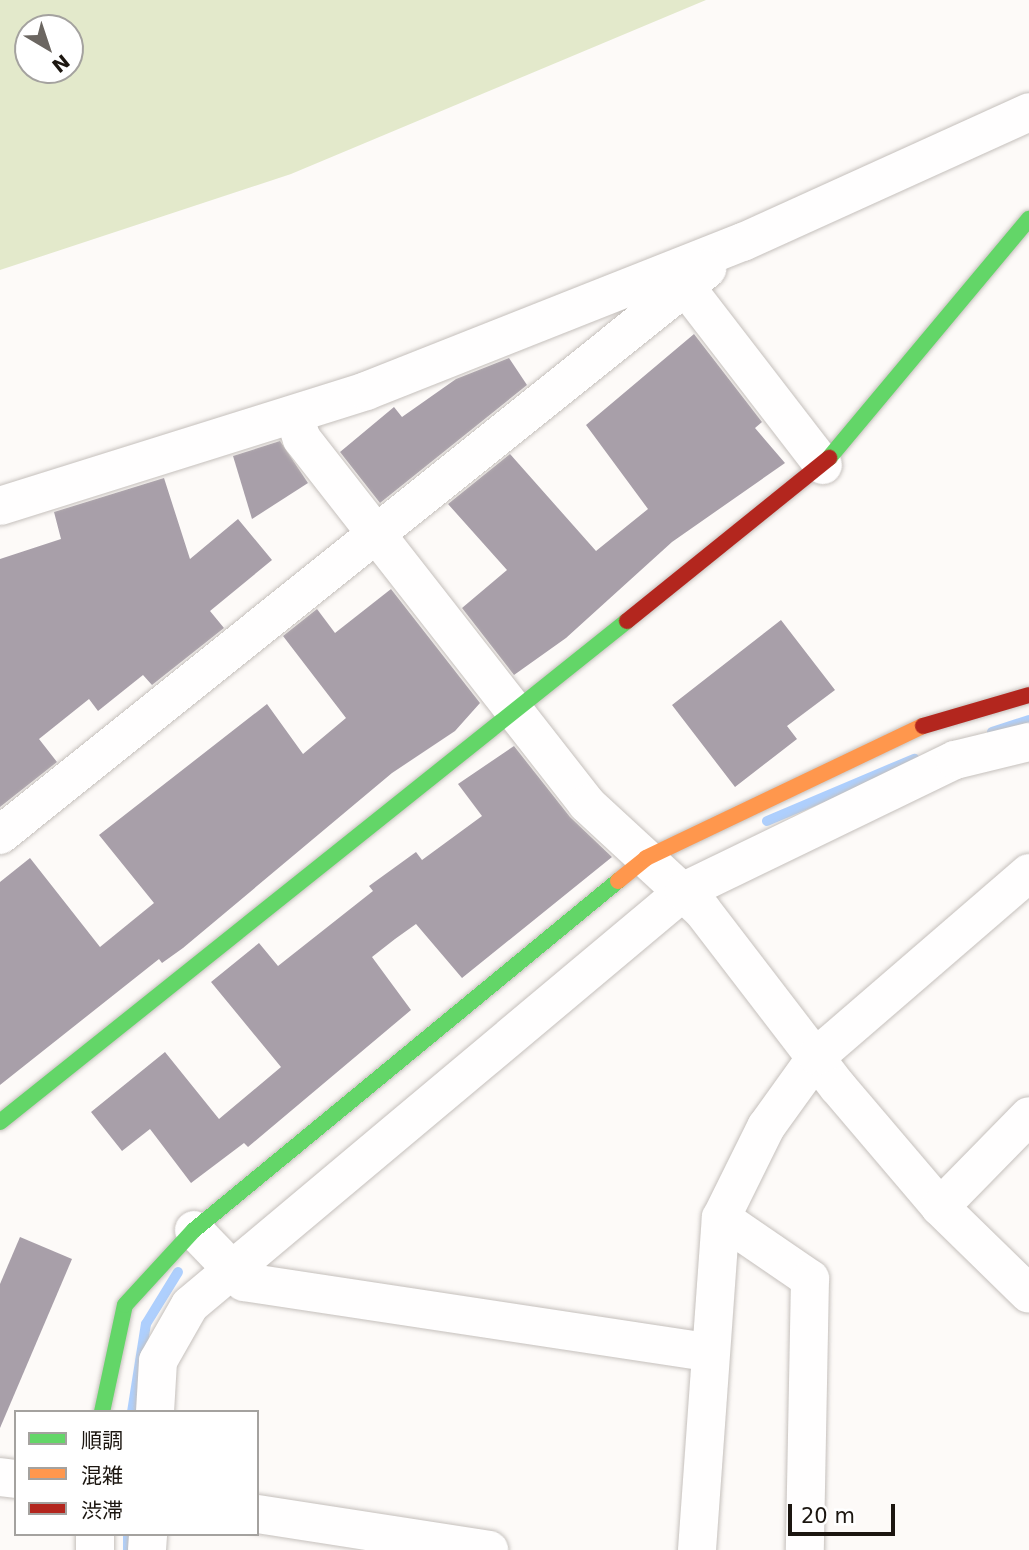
<!DOCTYPE html>
<meta charset="utf-8">
<style>
body{margin:0}
#map{position:relative;width:1029px;height:1550px;overflow:hidden;background:#fdfaf8;font-family:"DejaVu Sans","Noto Sans JP",sans-serif}
div>[style]{position:absolute}
.green>*{inset:0;background:#e3e9cb}
.stream>*{height:10px;margin:-5px;padding:0 5px;transform-origin:5px;border-radius:5px;background:#aecffd}
.building>*{inset:0;background:#a89fa9}
.roads{filter:drop-shadow(0 0 2px #c5c0bc) drop-shadow(0 0 2px #c5c0bc)}
.street>*{height:38px;margin:-19px;padding:0 19px;transform-origin:19px;border-radius:19px;background:#fffefe}
.fast>*{height:16px;margin:-8px;padding:0 8px;transform-origin:8px;border-radius:8px;background:#63d668}
.slow>*{height:16px;margin:-8px;padding:0 8px;transform-origin:8px;border-radius:8px;background:#ff974d}
.jam>*{height:16px;margin:-8px;padding:0 8px;transform-origin:8px;border-radius:8px;background:#b3261e}
span{translate:-50% -50%;white-space:nowrap;text-align:center;line-height:1.15;-webkit-text-stroke:7px #fff;paint-order:stroke}
.legend{position:absolute;left:14px;top:1410px;width:245px;height:126px;box-sizing:border-box;background:#fff;border:2px solid #a4a29f;margin:0;padding:9px 12px;list-style:none;font-size:21px;color:#1c1610}
.legend li{display:flex;align-items:center;gap:14px;height:35px}
.legend b{width:35px;border:2px solid #a4a29f}
.north{position:absolute;left:14px;top:14px;width:70px;height:70px;box-sizing:border-box;background:#fff;border:2px solid #a4a29f;border-radius:50%;rotate:141deg;font-size:19px;font-weight:700;line-height:28px;text-align:center;color:#1c1610}
.north::after{content:'';display:block;margin:auto;width:24px;height:32px;background:#6b6661;clip-path:polygon(50% 0,100% 100%,50% 72%,0 100%)}
.scale{position:absolute;left:788px;top:1504px;width:107px;height:32px;box-sizing:border-box;border:4px solid #1c1610;border-top:0;padding-left:9px;font-size:21px;line-height:24px;white-space:nowrap;color:#1c1610;-webkit-text-stroke:5px #fff;paint-order:stroke}
</style>
<div id="map">
<div class="green">
<i style="clip-path:polygon(evenodd,0 0,706px 0,291px 174px,0 270px,0 0,28px 28px,70px 28px,70px 70px,28px 70px,28px 28px)"></i>
</div>
<div class="stream">
<i style="left:992px;top:732px;width:39px;rotate:-18deg"></i>
<i style="left:767px;top:821px;width:160px;rotate:-22.9deg"></i>
<i style="left:132px;top:1412px;width:89px;rotate:-81deg"></i>
<i style="left:146px;top:1324px;width:61px;rotate:-58.4deg"></i>
<i style="left:128px;top:1550px;width:16px;rotate:-90deg"></i>
</div>
<div class="building">
<i style="clip-path:polygon(694px 334px,762px 422px,755px 428px,785px 463px,672px 542px,566px 638px,514px 675px,462px 608px,507px 570px,448px 504px,510px 454px,596px 551px,648px 509px,586px 425px)"></i>
<i style="clip-path:polygon(509px 358px,527px 385px,380px 503px,340px 452px,394px 407px,402px 417px,456px 379px)"></i>
<i style="clip-path:polygon(280px 441px,308px 483px,252px 519px,233px 456px)"></i>
<i style="clip-path:polygon(164px 478px,190px 559px,238px 519px,272px 560px,210px 611px,224px 628px,152px 685px,143px 675px,98px 711px,89px 699px,39px 739px,57px 762px,0 807px,0 559px,61px 539px,54px 512px)"></i>
<i style="clip-path:polygon(391px 589px,480px 703px,455px 731px,392px 773px,183px 948px,162px 963px,159px 959px,0 1085px,0 882px,30px 858px,100px 947px,154px 903px,99px 835px,267px 704px,303px 754px,346px 718px,283px 636px,317px 609px,335px 633px)"></i>
<i style="clip-path:polygon(781px 620px,835px 690px,787px 726px,797px 739px,735px 787px,672px 705px)"></i>
<i style="clip-path:polygon(514px 746px,570px 817px,612px 857px,462px 978px,416px 924px,395px 939px,372px 957px,411px 1010px,248px 1147px,244px 1143px,191px 1183px,150px 1129px,122px 1151px,91px 1112px,165px 1052px,219px 1119px,281px 1067px,211px 982px,259px 943px,278px 966px,373px 891px,369px 886px,416px 852px,422px 860px,482px 816px,458px 784px)"></i>
<i style="clip-path:polygon(20px 1237px,72px 1259px,0 1428px,0 1284px)"></i>
</div>
<div class="roads">
<div class="street">
<i style="left:685px;top:286px;width:226px;rotate:52.4deg"></i>
<i style="left:294px;top:415px;width:25px;rotate:72deg"></i>
<i style="left:302px;top:439px;width:463px;rotate:52deg"></i>
<i style="left:587px;top:804px;width:156px;rotate:42.7deg"></i>
<i style="left:702px;top:910px;width:223px;rotate:52.5deg"></i>
<i style="left:838px;top:1087px;width:157px;rotate:49.6deg"></i>
<i style="left:940px;top:1207px;width:124px;rotate:44.3deg"></i>
<i style="left:0;top:506px;width:384px;rotate:-17.4deg"></i>
<i style="left:366px;top:391px;width:405px;rotate:-21.6deg"></i>
<i style="left:743px;top:242px;width:314px;rotate:-24.4deg"></i>
<i style="left:0;top:835px;width:906px;rotate:-38.68deg"></i>
<i style="left:940px;top:1207px;width:127px;rotate:-45.6deg"></i>
<i style="left:721px;top:1218px;width:108px;rotate:34.4deg"></i>
<i style="left:810px;top:1279px;width:271px;rotate:91.1deg"></i>
<i style="left:194px;top:1230px;width:72px;rotate:46.1deg"></i>
<i style="left:244px;top:1282px;width:469px;rotate:8.6deg"></i>
<i style="left:155px;top:1412px;width:51px;rotate:-86.6deg"></i>
<i style="left:158px;top:1361px;width:64px;rotate:-60.3deg"></i>
<i style="left:190px;top:1305px;width:645px;rotate:-39.96deg"></i>
<i style="left:684px;top:891px;width:301px;rotate:-25.8deg"></i>
<i style="left:955px;top:760px;width:76px;rotate:-13.7deg"></i>
<i style="left:0;top:1477px;width:16px;rotate:7deg"></i>
<i style="left:257px;top:1514px;width:235px;rotate:8.8deg"></i>
<i style="left:95px;top:1550px;width:16px;rotate:-90deg"></i>
<i style="left:147px;top:1550px;width:16px;rotate:-86deg"></i>
<i style="left:697px;top:1550px;width:333px;rotate:-85.9deg"></i>
<i style="left:721px;top:1218px;width:102px;rotate:-63.7deg"></i>
<i style="left:766px;top:1127px;width:87px;rotate:-54.3deg"></i>
<i style="left:817px;top:1056px;width:280px;rotate:-40.8deg"></i>
</div>
<div class="fast">
<i style="left:829px;top:458px;width:312px;rotate:-50.1deg"></i>
<i style="left:0;top:1122px;width:803px;rotate:-38.63deg"></i>
<i style="left:102px;top:1412px;width:109px;rotate:-77.9deg"></i>
<i style="left:125px;top:1305px;width:102px;rotate:-47.4deg"></i>
<i style="left:194px;top:1230px;width:549px;rotate:-39.46deg"></i>
</div>
<div class="slow">
<i style="left:618px;top:881px;width:36px;rotate:-39deg"></i>
<i style="left:646px;top:858px;width:307px;rotate:-25.5deg"></i>
</div>
<div class="jam">
<i style="left:627px;top:621px;width:260px;rotate:-38.9deg"></i>
<i style="left:923px;top:726px;width:110px;rotate:-16.3deg"></i>
</div>
</div>
<ul class="legend">
<li><b style="height:9px;background:#63d668"></b>順調</li>
<li><b style="height:9px;background:#ff974d"></b>混雑</li>
<li><b style="height:9px;background:#b3261e"></b>渋滞</li>
</ul>
<div class="north">N</div>
<div class="scale">20 m</div>
</div>
